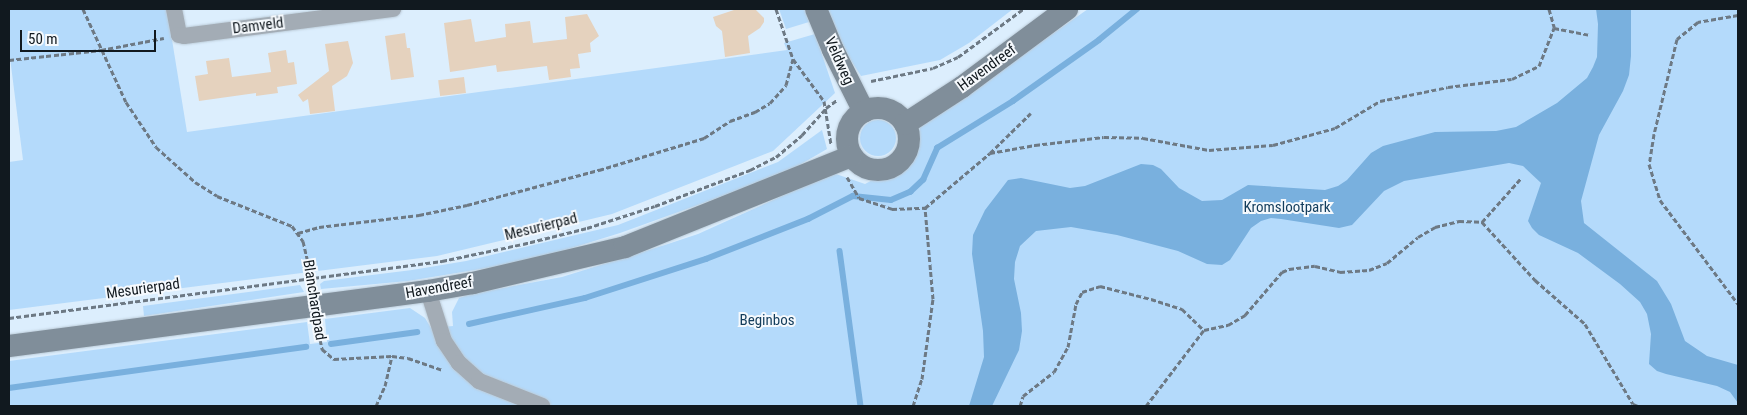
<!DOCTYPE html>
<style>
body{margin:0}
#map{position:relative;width:1747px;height:415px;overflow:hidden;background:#dceefd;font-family:"Roboto Condensed",sans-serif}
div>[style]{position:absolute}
.green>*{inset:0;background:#b4dafb}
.round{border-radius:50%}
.water>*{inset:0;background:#79b0de}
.stream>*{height:5.5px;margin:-2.75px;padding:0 2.75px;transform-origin:2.75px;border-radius:2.75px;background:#79b0de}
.building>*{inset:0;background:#e5d2be;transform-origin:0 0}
.path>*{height:3px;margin-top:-1.5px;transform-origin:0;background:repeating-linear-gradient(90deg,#6d7984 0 5px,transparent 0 7.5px)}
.roads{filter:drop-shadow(0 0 1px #bcccd9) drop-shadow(0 0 1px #bcccd9)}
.street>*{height:16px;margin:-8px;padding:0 8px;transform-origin:8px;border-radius:8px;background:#a3acb5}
.secondary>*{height:22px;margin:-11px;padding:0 11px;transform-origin:11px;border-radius:11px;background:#808e9a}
.secondary>.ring{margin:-11px;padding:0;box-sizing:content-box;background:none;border:22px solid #808e9a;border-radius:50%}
span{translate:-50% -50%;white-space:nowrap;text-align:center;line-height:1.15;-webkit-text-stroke:4px #f5f9fd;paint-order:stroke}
.street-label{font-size:15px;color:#11191f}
.park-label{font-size:15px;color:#133d5c}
.frame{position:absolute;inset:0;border:10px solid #11191f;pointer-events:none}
.scale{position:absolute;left:20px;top:30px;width:136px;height:22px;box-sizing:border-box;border:2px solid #11191f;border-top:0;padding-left:6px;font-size:15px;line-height:18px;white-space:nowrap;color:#11191f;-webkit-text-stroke:4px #f5f9fd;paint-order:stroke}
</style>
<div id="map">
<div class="green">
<i style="clip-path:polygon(9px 9px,167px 9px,187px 132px,787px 50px,784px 43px,815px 34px,835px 93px,773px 151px,612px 214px,437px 256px,9px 310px,9px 162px,23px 160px,9px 50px)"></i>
<i style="clip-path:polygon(779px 9px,805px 9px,809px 22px,786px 29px)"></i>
<i style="clip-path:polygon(826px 9px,1013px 9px,969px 43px,940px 60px,861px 76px,848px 56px)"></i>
<i style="clip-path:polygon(1088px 9px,1738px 9px,1738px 406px,9px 406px,9px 361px,307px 322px,310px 344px,327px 342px,325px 319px,410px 308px,425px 318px,431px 328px,453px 326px,452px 312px,459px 298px,471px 294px,562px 277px,668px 244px,698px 234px,833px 173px,865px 184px,915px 157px,920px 127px)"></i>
<i class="round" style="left:860px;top:120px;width:36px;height:36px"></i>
<i style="clip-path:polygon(822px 130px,827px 149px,784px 174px,620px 233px,562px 251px,499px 266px,408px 281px,321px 289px,320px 284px,324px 281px,412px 270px,466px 261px,618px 225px,778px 162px)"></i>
<i style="clip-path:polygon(300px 285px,304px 292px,144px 316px,143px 306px)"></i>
</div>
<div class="water">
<i style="clip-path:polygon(1596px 9px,1631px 9px,1631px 56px,1629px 75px,1623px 91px,1599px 135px,1581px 201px,1584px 223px,1657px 281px,1671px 304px,1685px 341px,1707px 356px,1738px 365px,1738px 403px,1730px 392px,1717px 386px,1666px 374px,1657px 371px,1649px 364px,1651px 334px,1647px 314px,1640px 302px,1620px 284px,1578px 253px,1539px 235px,1532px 228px,1528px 221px,1541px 183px,1523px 166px,1509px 163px,1404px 181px,1384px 191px,1352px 225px,1339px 228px,1281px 219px,1271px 218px,1261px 221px,1251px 228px,1230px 260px,1222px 265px,1207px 264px,1178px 251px,1117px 235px,1071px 227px,1036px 231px,1020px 246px,1015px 262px,1014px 279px,1021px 313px,1022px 331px,1019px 350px,992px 406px,969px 406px,984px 357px,983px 331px,972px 254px,973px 235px,985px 210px,1008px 180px,1021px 178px,1070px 188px,1085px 186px,1141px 164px,1153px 165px,1161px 169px,1179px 188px,1202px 201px,1222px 200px,1248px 185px,1325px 190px,1338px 186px,1347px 180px,1371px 153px,1383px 146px,1435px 132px,1496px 131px,1516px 127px,1557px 103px,1587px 78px,1593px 67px,1597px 57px,1598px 24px)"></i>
</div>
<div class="stream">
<i style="left:840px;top:251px;width:156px;rotate:82.3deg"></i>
<i style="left:469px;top:324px;width:119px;rotate:-12.6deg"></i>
<i style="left:585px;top:298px;width:127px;rotate:-17.9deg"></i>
<i style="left:706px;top:259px;width:110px;rotate:-21.4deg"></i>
<i style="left:808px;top:219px;width:51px;rotate:-27.1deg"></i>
<i style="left:853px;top:196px;width:38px;rotate:6deg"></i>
<i style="left:891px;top:200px;width:21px;rotate:-23deg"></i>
<i style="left:910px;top:192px;width:18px;rotate:-43deg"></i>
<i style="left:923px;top:180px;width:35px;rotate:-66deg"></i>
<i style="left:937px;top:148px;width:89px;rotate:-31.7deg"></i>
<i style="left:1013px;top:101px;width:105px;rotate:-35.3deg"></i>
<i style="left:1099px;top:40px;width:49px;rotate:-39.2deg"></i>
<i style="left:331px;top:344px;width:87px;rotate:-7.9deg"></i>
<i style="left:9px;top:388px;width:300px;rotate:-7.9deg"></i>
</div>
<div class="building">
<i style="clip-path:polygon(737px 9px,755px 9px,764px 18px,764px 22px,760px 28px,748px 36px,750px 53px,725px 57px,722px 31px,716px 26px,713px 17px)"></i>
<i style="clip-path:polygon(587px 14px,599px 36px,590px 43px,591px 52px,578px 54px,580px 68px,570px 69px,571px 77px,549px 80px,547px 66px,497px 72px,496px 65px,450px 72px,444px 23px,471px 19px,475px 42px,506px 37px,505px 24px,530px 21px,533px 43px,567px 39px,565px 17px)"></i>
<i style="clip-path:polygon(405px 33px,407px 48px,410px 48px,414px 77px,391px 80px,385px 36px)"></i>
<i style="clip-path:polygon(348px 41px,353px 63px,347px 76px,332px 86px,335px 111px,310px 114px,308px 99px,303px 102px,298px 95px,329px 71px,325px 44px)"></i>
<i style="clip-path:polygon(286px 50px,288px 63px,294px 62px,297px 84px,277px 87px,278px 93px,256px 96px,256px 93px,199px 101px,195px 76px,208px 74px,206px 61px,229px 58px,232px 77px,271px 72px,268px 53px)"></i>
<i style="left:464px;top:77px;width:16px;height:26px;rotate:83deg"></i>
</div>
<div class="path">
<i style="left:83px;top:9px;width:102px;rotate:65.2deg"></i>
<i style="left:126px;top:102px;width:54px;rotate:56.3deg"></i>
<i style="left:156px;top:147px;width:52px;rotate:41.9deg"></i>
<i style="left:195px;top:182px;width:26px;rotate:32deg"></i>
<i style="left:217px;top:196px;width:81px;rotate:21.8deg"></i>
<i style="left:292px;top:226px;width:19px;rotate:54deg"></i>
<i style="left:303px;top:241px;width:31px;rotate:77deg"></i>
<i style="left:310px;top:271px;width:16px;rotate:86deg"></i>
<i style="left:776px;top:9px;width:53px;rotate:71.2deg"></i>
<i style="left:793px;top:59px;width:52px;rotate:53.6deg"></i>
<i style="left:824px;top:101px;width:44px;rotate:80.8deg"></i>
<i style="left:1549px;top:9px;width:19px;rotate:74deg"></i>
<i style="left:1738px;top:15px;width:41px;rotate:170.1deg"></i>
<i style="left:1698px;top:22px;width:27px;rotate:141deg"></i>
<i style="left:1677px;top:39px;width:98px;rotate:103.6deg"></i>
<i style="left:1654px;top:134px;width:30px;rotate:99deg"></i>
<i style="left:1649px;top:164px;width:38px;rotate:73deg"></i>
<i style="left:1660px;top:200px;width:130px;rotate:53.1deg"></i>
<i style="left:9px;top:60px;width:93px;rotate:-6.2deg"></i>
<i style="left:101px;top:50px;width:64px;rotate:-10.8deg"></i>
<i style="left:871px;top:81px;width:63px;rotate:-11.8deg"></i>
<i style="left:933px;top:68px;width:27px;rotate:-24deg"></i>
<i style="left:958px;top:57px;width:81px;rotate:-36.4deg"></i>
<i style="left:990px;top:153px;width:57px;rotate:-44.3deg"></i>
<i style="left:847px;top:177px;width:24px;rotate:60deg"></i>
<i style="left:859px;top:198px;width:35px;rotate:18deg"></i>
<i style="left:892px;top:209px;width:33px;rotate:-2deg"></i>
<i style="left:1482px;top:222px;width:60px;rotate:-48.4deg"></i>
<i style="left:298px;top:233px;width:22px;rotate:-16deg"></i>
<i style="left:319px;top:227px;width:101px;rotate:-6.8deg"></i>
<i style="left:419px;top:215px;width:49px;rotate:-11.8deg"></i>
<i style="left:467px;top:205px;width:137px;rotate:-14.9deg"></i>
<i style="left:599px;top:170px;width:110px;rotate:-16.9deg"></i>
<i style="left:704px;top:138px;width:31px;rotate:-33deg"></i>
<i style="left:730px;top:121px;width:27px;rotate:-20deg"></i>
<i style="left:755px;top:112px;width:17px;rotate:-31deg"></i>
<i style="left:770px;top:103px;width:24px;rotate:-48deg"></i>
<i style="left:786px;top:85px;width:27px;rotate:-75deg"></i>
<i style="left:9px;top:318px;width:437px;rotate:-7.5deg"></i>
<i style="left:442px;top:261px;width:83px;rotate:-11.9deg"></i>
<i style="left:523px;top:244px;width:66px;rotate:-14deg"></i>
<i style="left:587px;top:228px;width:71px;rotate:-17.9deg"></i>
<i style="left:655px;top:206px;width:102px;rotate:-20.8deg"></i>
<i style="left:750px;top:170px;width:29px;rotate:-27deg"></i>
<i style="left:776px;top:157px;width:34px;rotate:-40deg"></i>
<i style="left:802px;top:135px;width:36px;rotate:-48deg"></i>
<i style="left:826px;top:108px;width:14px;rotate:-36deg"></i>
<i style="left:317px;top:325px;width:25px;rotate:78deg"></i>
<i style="left:322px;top:349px;width:16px;rotate:40deg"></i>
<i style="left:334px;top:359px;width:58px;rotate:-3deg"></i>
<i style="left:392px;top:356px;width:16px;rotate:7deg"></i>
<i style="left:408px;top:358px;width:37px;rotate:19deg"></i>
<i style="left:376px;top:406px;width:22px;rotate:-66deg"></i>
<i style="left:385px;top:386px;width:31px;rotate:-77deg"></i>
<i style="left:913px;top:406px;width:28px;rotate:-72deg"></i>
<i style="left:922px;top:379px;width:81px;rotate:-82.2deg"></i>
<i style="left:933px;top:299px;width:91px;rotate:-95deg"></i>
<i style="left:925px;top:208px;width:85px;rotate:-40.2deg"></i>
<i style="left:990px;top:153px;width:46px;rotate:-10.1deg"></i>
<i style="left:1035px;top:145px;width:69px;rotate:-6.6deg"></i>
<i style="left:1104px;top:137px;width:39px;rotate:1deg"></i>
<i style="left:1143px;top:138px;width:67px;rotate:10.3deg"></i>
<i style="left:1209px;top:150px;width:64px;rotate:-4.5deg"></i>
<i style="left:1273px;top:145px;width:64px;rotate:-15.3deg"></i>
<i style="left:1335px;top:128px;width:52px;rotate:-31deg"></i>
<i style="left:1380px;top:101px;width:69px;rotate:-11.6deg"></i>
<i style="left:1448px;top:87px;width:64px;rotate:-7.1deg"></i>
<i style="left:1512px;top:79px;width:30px;rotate:-26deg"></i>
<i style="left:1539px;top:66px;width:41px;rotate:-68.5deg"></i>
<i style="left:1554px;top:28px;width:36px;rotate:11deg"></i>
<i style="left:1020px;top:406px;width:10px;rotate:-73deg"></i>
<i style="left:1023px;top:396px;width:39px;rotate:-38deg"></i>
<i style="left:1054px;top:372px;width:29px;rotate:-61deg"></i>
<i style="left:1068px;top:347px;width:44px;rotate:-79.5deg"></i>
<i style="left:1076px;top:304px;width:13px;rotate:-63deg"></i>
<i style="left:1082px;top:292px;width:19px;rotate:-18deg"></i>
<i style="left:1100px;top:286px;width:53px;rotate:14.3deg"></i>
<i style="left:1151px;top:299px;width:33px;rotate:18deg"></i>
<i style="left:1182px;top:309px;width:30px;rotate:44deg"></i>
<i style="left:1146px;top:406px;width:96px;rotate:-52.7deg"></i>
<i style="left:1204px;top:330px;width:25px;rotate:-12deg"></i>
<i style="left:1228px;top:325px;width:20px;rotate:-30deg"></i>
<i style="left:1245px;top:315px;width:57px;rotate:-49.3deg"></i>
<i style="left:1282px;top:272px;width:8px;rotate:-23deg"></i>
<i style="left:1289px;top:269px;width:26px;rotate:-7deg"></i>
<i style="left:1315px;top:266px;width:26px;rotate:13deg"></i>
<i style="left:1340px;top:272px;width:29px;rotate:-4deg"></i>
<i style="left:1369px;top:270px;width:19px;rotate:-21deg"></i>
<i style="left:1387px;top:263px;width:40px;rotate:-40deg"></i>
<i style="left:1418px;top:237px;width:20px;rotate:-30deg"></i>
<i style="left:1435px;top:227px;width:25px;rotate:-14deg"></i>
<i style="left:1459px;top:221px;width:23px;rotate:2deg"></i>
<i style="left:1482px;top:222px;width:79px;rotate:47.6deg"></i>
<i style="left:1535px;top:280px;width:67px;rotate:41.3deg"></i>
<i style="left:1585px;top:324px;width:93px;rotate:59deg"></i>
<i style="left:1633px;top:404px;width:5px;rotate:22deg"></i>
</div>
<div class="roads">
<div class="street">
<i style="left:174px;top:9px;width:26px;rotate:79deg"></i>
<i style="left:179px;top:35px;width:5px;rotate:11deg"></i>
<i style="left:184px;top:36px;width:211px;rotate:-7.4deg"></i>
<i style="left:428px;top:291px;width:52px;rotate:72.3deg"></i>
<i style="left:444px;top:341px;width:27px;rotate:56deg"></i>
<i style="left:459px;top:363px;width:27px;rotate:42deg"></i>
<i style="left:479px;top:381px;width:68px;rotate:21.6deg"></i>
</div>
<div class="secondary">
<i style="left:816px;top:9px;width:44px;rotate:67.5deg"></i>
<i style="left:833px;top:50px;width:69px;rotate:63.4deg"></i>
<i class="ring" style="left:847px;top:108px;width:40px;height:40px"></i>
<i style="left:905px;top:124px;width:68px;rotate:-33deg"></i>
<i style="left:962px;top:87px;width:131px;rotate:-36.6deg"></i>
<i style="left:9px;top:346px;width:423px;rotate:-7.5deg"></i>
<i style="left:428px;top:291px;width:46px;rotate:-10.1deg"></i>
<i style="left:473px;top:283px;width:156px;rotate:-13.3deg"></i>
<i style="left:625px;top:247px;width:244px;rotate:-21.9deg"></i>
</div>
</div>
<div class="street-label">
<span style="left:258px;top:26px;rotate:-7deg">Damveld</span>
<span style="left:839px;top:61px;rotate:66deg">Veldweg</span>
<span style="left:987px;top:68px;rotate:-36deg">Havendreef</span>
<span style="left:541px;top:227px;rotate:-14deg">Mesurierpad</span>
<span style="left:439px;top:288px;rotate:-10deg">Havendreef</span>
<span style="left:143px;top:289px;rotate:-8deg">Mesurierpad</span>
<span style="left:314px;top:300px;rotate:81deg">Blanchardpad</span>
</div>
<div class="park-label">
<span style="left:1287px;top:208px">Kromslootpark</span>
<span style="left:767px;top:321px">Beginbos</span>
</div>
<div class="frame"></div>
<div class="scale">50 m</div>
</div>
